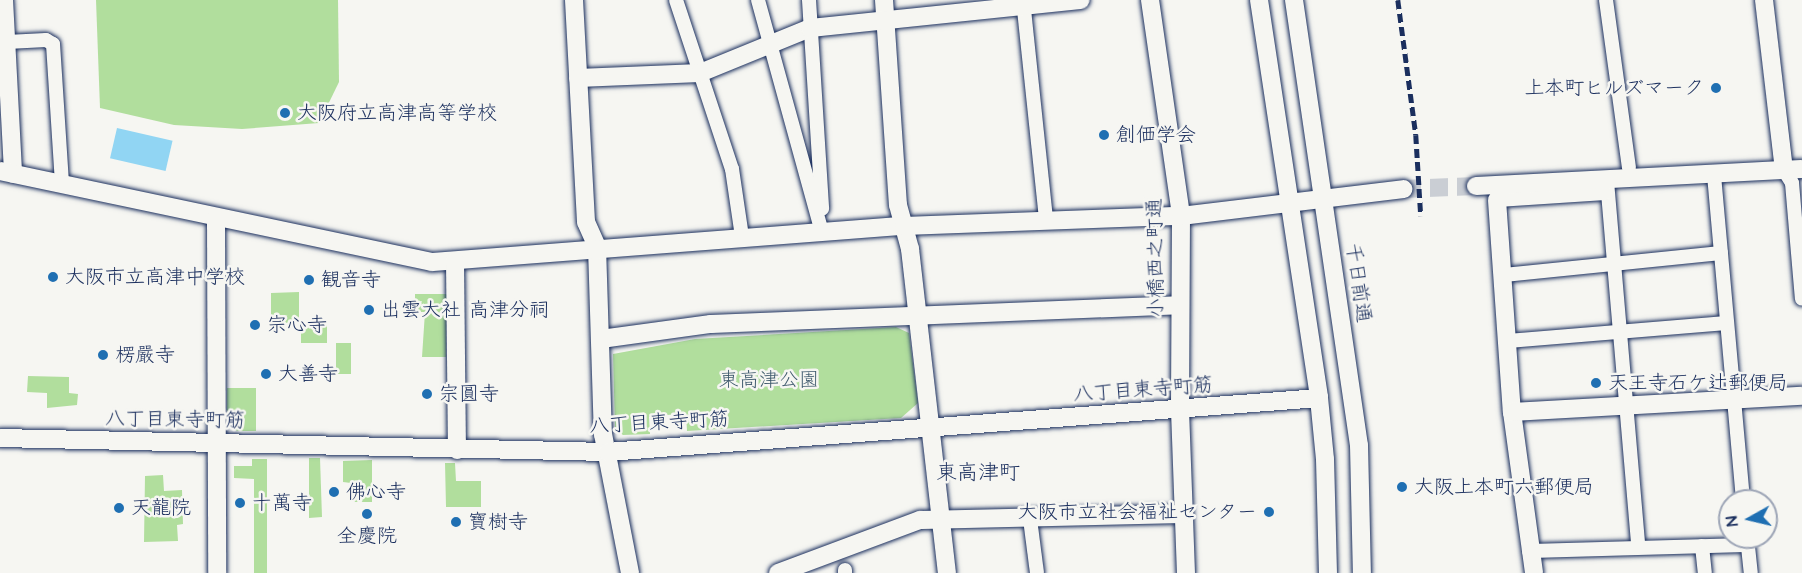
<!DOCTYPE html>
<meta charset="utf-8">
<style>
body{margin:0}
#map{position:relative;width:1802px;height:573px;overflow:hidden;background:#f6f6f2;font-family:"Architects Daughter","Klee One",sans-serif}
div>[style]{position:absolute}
.green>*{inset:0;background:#b1de9d;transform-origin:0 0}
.water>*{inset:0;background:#91d5f3;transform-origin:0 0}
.secondary-tunnel>*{height:18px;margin-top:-9px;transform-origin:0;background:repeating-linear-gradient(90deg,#caced4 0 18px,transparent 0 27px)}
.roads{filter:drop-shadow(0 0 2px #1b2f5e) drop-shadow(0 0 2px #1b2f5e)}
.street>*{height:14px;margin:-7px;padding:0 7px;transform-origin:7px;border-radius:7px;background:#f6f6f2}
.secondary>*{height:18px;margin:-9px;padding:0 9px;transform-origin:9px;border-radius:9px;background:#f6f6f2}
.rail>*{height:4.5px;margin-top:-2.25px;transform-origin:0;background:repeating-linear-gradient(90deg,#1b2f5e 0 9px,transparent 0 13.5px)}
.dots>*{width:16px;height:16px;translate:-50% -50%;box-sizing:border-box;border:3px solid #f6f6f2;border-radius:50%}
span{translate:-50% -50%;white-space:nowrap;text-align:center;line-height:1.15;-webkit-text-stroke:5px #f6f6f2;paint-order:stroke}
.poi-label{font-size:20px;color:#1b2f5e}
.right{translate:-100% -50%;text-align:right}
.left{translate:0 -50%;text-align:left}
.street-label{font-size:20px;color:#1b2f5e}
.park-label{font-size:20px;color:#405b6e}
.neighbourhood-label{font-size:21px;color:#1b2f5e}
.north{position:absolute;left:1718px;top:489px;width:60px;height:60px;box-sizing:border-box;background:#f6f6f2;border:2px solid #9ea6b7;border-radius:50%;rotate:262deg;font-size:16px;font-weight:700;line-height:24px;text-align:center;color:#1b2f5e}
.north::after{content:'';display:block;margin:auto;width:21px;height:27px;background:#1f6fb2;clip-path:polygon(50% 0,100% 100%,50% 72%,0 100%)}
</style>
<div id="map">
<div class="green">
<i style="clip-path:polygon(96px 0,338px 0,339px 82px,319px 123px,242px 129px,174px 125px,100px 108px)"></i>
<i style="clip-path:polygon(299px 292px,299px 322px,284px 323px,284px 315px,271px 315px,271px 293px)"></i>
<i style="clip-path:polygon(415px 294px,447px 294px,446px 357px,422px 357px,425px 312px,415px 312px)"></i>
<i style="left:301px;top:325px;width:26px;height:18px"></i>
<i style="clip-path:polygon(896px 327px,909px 333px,918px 403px,901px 418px,687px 431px,686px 413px,649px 417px,650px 434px,623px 435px,615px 429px,613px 354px,695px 339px)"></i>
<i style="left:336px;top:343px;width:15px;height:31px"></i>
<i style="clip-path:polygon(28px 376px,69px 377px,69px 393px,78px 394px,77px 405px,47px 408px,47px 393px,27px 392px)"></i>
<i style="clip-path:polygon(227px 388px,256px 388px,256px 431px,237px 431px,227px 423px)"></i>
<i style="clip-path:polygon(309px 458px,320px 458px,322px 517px,309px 518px)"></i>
<i style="clip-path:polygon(252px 459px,267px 459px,267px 573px,254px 573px,254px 479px,234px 478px,234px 466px,252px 466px)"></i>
<i style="clip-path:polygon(372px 460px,372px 502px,351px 502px,351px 483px,343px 482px,343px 461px)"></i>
<i style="clip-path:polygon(445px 463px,455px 463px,456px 481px,481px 481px,481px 507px,446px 507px)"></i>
<i style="clip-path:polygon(163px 475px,164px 491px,182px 490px,183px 524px,177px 525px,178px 541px,144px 542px,145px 476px)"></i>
</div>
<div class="water">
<i style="left:117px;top:128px;width:57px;height:31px;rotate:13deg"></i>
</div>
<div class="secondary-tunnel">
<i style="left:1403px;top:189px;width:73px;rotate:-2.4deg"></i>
</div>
<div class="roads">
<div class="street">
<i style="left:676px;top:0;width:178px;rotate:71.7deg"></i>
<i style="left:732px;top:169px;width:69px;rotate:81.6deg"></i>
<i style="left:758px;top:0;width:241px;rotate:74.6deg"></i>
<i style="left:809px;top:0;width:209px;rotate:86.4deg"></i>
<i style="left:1023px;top:0;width:220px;rotate:84deg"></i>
<i style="left:1606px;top:0;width:169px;rotate:82.2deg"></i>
<i style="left:7px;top:42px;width:39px;rotate:-3deg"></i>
<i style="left:46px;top:40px;width:8px;rotate:30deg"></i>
<i style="left:53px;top:44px;width:141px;rotate:86.3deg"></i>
<i style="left:1784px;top:170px;width:15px;rotate:58deg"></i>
<i style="left:1792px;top:183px;width:116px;rotate:85.1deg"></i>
<i style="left:1714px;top:175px;width:327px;rotate:84.9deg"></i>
<i style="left:1607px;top:181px;width:365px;rotate:85.1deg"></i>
<i style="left:1497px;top:200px;width:109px;rotate:-3.7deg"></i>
<i style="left:1504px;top:275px;width:218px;rotate:-5.8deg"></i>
<i style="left:1508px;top:341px;width:219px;rotate:-4.7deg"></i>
<i style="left:1030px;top:519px;width:54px;rotate:82.6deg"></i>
<i style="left:1747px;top:537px;width:36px;rotate:84deg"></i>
<i style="left:1702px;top:546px;width:27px;rotate:84deg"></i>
<i style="left:1529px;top:551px;width:218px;rotate:-1.6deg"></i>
<i style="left:845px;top:573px;width:3px;rotate:-90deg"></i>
</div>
<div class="secondary">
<i style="left:4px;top:0;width:174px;rotate:87deg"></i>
<i style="left:574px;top:0;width:222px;rotate:86.9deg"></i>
<i style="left:586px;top:222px;width:27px;rotate:66deg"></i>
<i style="left:597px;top:247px;width:187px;rotate:88.2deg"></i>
<i style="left:603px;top:434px;width:142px;rotate:79deg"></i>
<i style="left:884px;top:0;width:205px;rotate:86.1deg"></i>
<i style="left:898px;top:205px;width:46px;rotate:74.7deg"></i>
<i style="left:910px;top:249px;width:326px;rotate:83.5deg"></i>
<i style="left:1150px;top:0;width:218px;rotate:81.8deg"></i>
<i style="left:1181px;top:216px;width:194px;rotate:90.3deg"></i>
<i style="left:1180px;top:410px;width:163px;rotate:87.9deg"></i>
<i style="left:1259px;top:0;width:402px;rotate:81.4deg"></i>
<i style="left:1319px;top:398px;width:61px;rotate:84.4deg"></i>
<i style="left:1325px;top:459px;width:114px;rotate:88.5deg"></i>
<i style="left:1294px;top:0;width:450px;rotate:81.7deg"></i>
<i style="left:1359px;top:445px;width:128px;rotate:88.7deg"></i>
<i style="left:1764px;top:0;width:171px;rotate:83.3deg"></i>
<i style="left:578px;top:78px;width:122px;rotate:-2.3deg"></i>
<i style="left:700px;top:73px;width:119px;rotate:-22.2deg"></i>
<i style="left:810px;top:28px;width:272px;rotate:-5.9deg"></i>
<i style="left:0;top:171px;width:441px;rotate:11.9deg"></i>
<i style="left:432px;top:262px;width:473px;rotate:-4.4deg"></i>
<i style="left:904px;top:226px;width:277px;rotate:-2.1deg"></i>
<i style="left:1181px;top:216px;width:224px;rotate:-6.9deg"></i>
<i style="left:1476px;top:186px;width:326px;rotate:-3deg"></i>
<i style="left:1497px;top:200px;width:213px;rotate:86deg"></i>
<i style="left:1512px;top:412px;width:162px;rotate:82.2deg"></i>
<i style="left:216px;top:219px;width:354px;rotate:89.8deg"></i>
<i style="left:455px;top:261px;width:189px;rotate:89.4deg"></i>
<i style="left:601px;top:339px;width:111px;rotate:-7.8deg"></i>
<i style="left:711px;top:324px;width:468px;rotate:-2.3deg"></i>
<i style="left:1512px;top:412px;width:290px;rotate:-3.2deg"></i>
<i style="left:0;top:438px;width:608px;rotate:1.32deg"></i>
<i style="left:608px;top:452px;width:713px;rotate:-4.34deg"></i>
<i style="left:778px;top:573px;width:152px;rotate:-20.5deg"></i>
<i style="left:920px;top:520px;width:264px;rotate:-1.3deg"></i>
</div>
</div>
<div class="rail">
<i style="left:1398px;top:0;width:136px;rotate:82.4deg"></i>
<i style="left:1416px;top:135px;width:81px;rotate:86.5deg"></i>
</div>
<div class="dots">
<i style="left:1716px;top:88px;background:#1f6fb2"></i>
<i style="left:285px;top:113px;background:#1f6fb2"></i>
<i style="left:1104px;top:135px;background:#1f6fb2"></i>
<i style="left:53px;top:277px;background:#1f6fb2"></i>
<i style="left:309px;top:280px;background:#1f6fb2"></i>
<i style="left:369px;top:310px;background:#1f6fb2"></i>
<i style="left:255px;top:325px;background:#1f6fb2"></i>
<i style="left:103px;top:355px;background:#1f6fb2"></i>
<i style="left:266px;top:374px;background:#1f6fb2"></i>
<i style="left:1596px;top:383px;background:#1f6fb2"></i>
<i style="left:427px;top:394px;background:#1f6fb2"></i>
<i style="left:1402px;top:487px;background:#1f6fb2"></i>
<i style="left:334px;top:492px;background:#1f6fb2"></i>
<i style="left:240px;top:503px;background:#1f6fb2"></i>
<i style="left:119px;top:508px;background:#1f6fb2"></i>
<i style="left:1269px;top:512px;background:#1f6fb2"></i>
<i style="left:367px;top:514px;background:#1f6fb2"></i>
<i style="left:456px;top:522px;background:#1f6fb2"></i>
</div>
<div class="poi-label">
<span class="right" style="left:1704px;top:88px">上本町ヒルズマーク</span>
<span class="left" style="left:297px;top:113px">大阪府立高津高等学校</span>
<span class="left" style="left:1116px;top:135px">創価学会</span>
<span class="left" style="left:65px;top:277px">大阪市立高津中学校</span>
<span class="left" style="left:321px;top:280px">観音寺</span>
<span class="left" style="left:381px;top:310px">出雲大社 高津分祠</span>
<span class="left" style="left:267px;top:325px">宗心寺</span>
<span class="left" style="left:115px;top:355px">楞嚴寺</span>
<span class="left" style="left:278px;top:374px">大善寺</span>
<span class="left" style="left:1608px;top:383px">天王寺石ケ辻郵便局</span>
<span class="left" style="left:439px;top:394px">宗圓寺</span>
<span class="left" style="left:1414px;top:487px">大阪上本町六郵便局</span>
<span class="left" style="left:346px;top:492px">佛心寺</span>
<span class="left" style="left:252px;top:503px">十萬寺</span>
<span class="left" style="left:131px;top:508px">天龍院</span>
<span class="right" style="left:1257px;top:512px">大阪市立社会福祉センター</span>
<span class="left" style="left:468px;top:522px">寶樹寺</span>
<span style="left:367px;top:536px">全慶院</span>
</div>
<div class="street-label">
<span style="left:1156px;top:258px;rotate:-91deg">小橋西之町通</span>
<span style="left:1358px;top:283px;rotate:82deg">千日前通</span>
<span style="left:1143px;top:390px;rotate:-4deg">八丁目東寺町筋</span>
<span style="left:175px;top:420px;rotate:1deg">八丁目東寺町筋</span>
<span style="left:659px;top:423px;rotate:-3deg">八丁目東寺町筋</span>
</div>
<div class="park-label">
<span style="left:769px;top:380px">東高津公園</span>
</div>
<div class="neighbourhood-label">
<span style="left:978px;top:473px">東高津町</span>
</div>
<div class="north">N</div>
</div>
